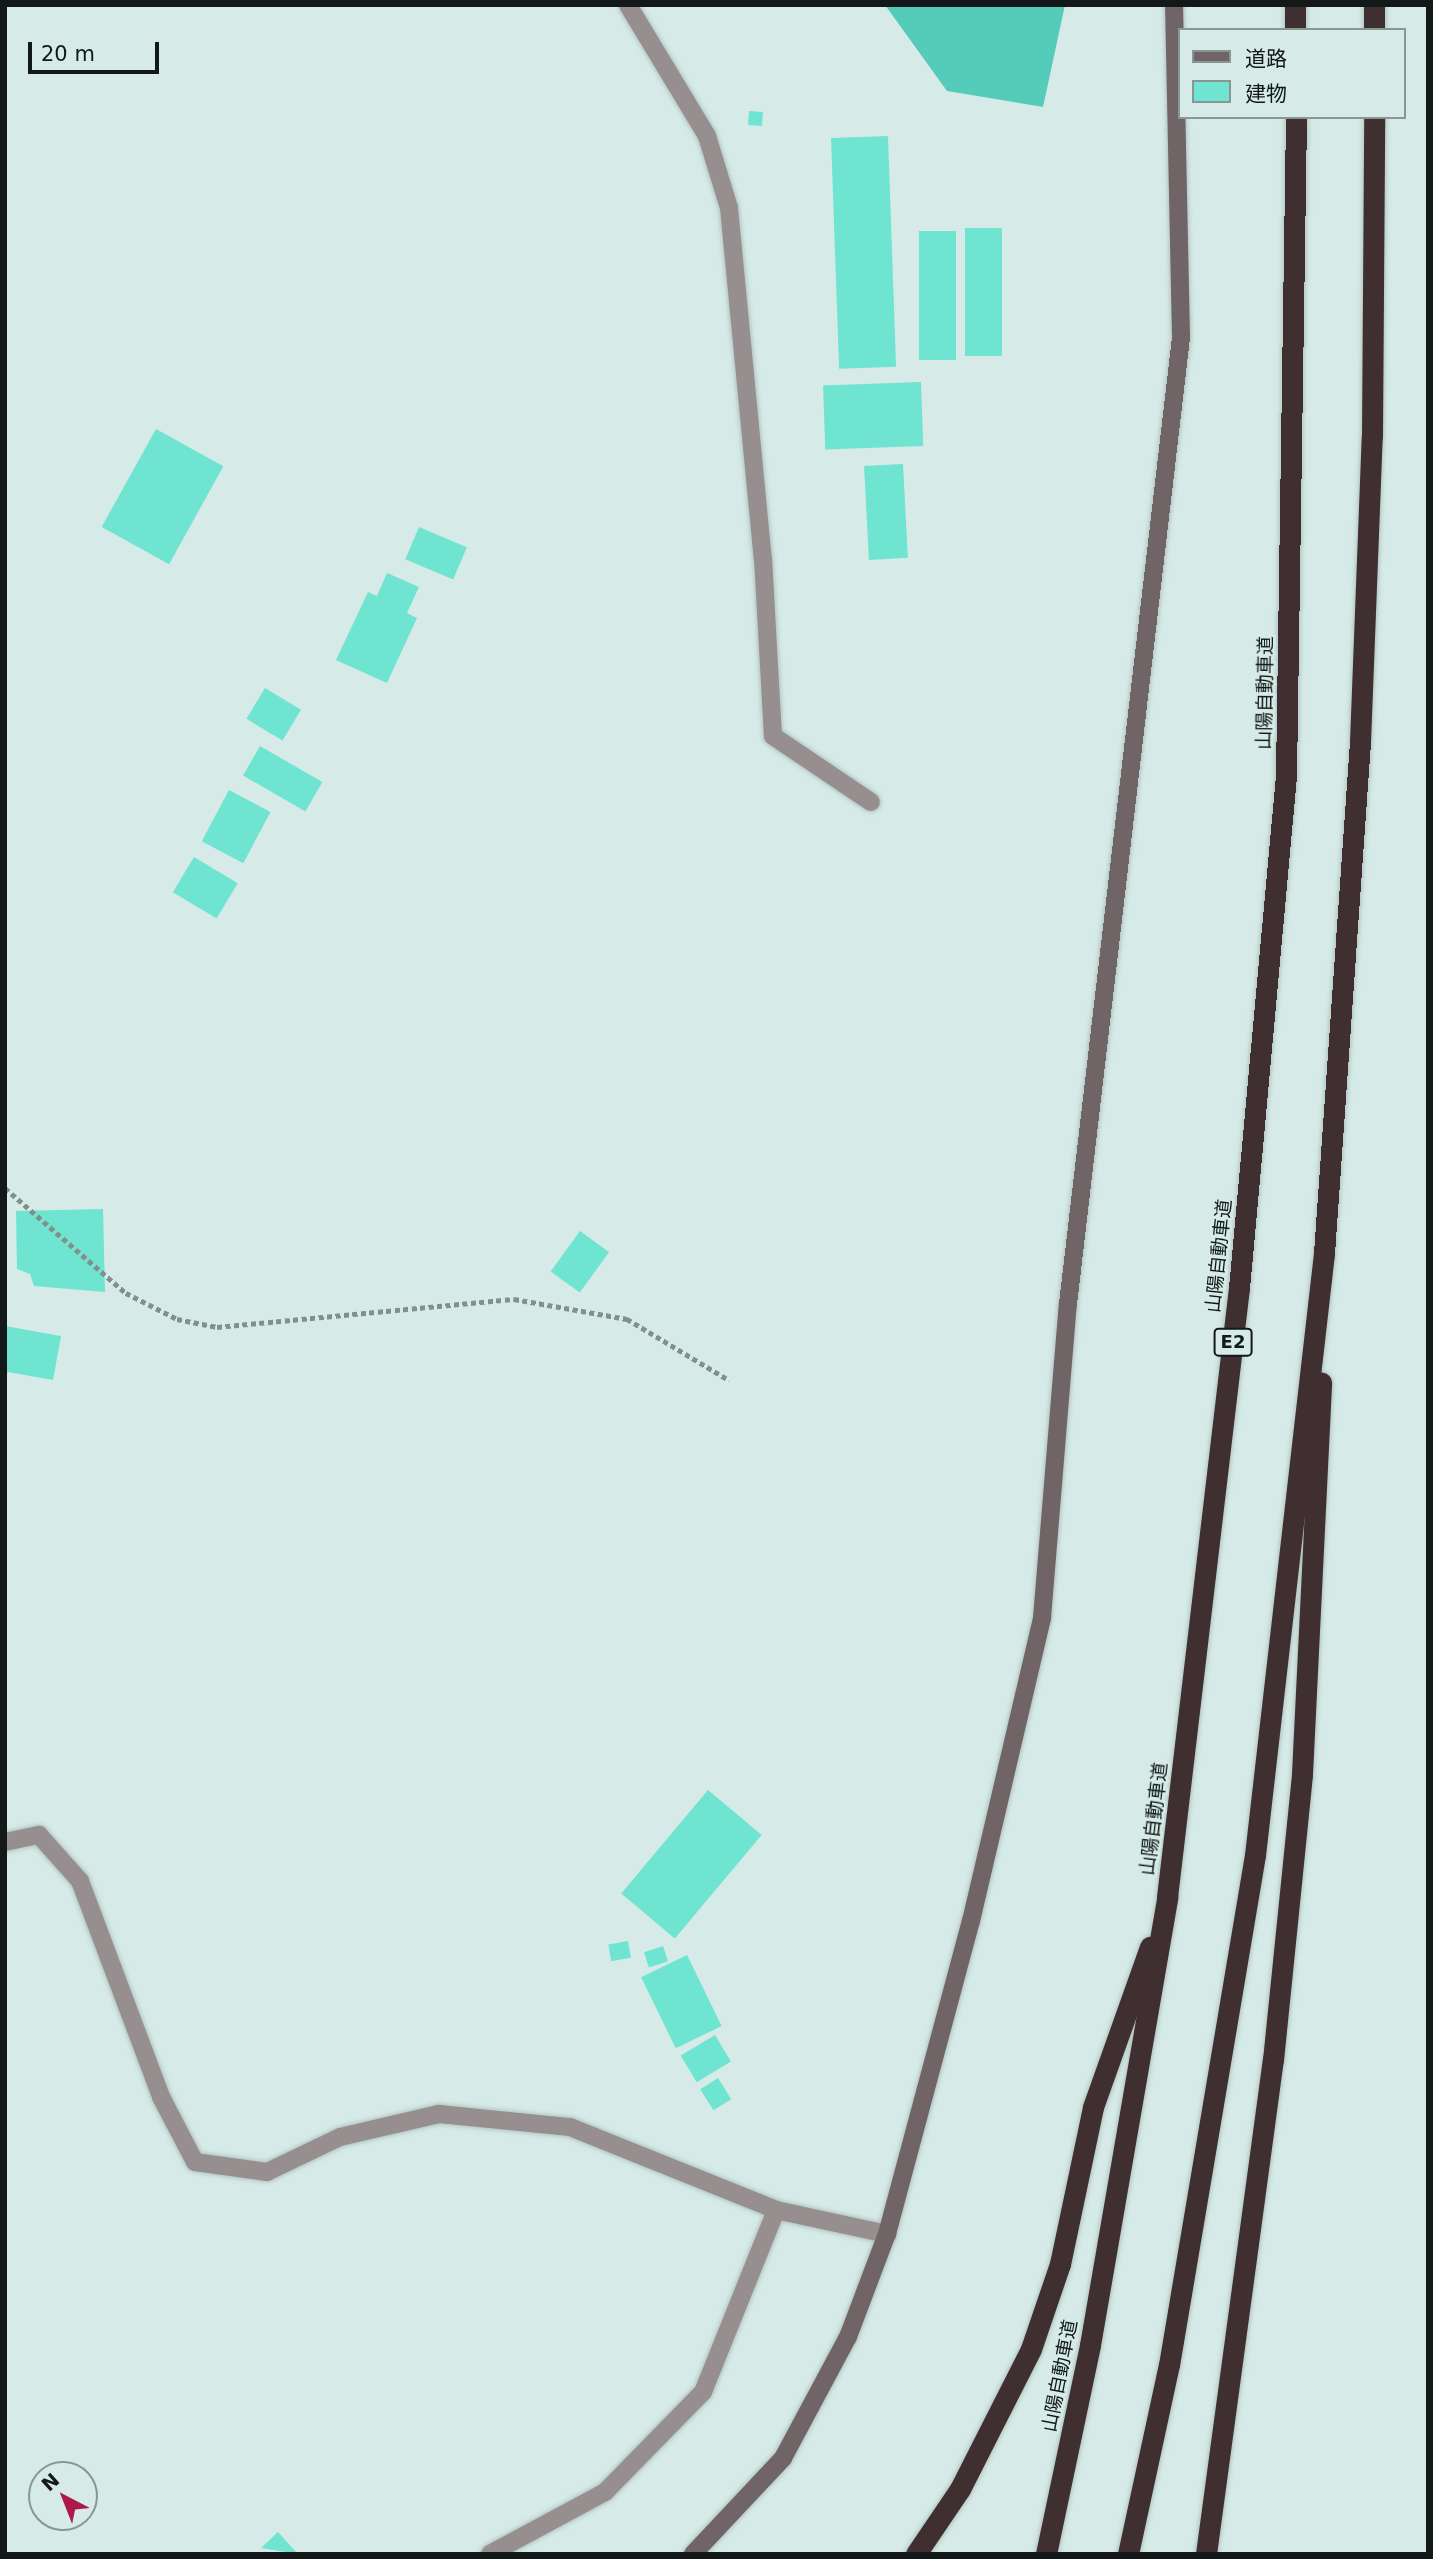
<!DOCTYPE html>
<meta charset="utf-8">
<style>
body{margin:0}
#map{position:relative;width:1433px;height:2559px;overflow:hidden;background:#d6ebe7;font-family:"DejaVu Sans","Noto Sans JP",sans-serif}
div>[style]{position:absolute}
.forest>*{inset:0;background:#55ccba}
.building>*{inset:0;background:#6ee4d1;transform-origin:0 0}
.path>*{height:4.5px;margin-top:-2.25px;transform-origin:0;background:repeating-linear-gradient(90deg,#81908d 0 5px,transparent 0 8.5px)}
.roads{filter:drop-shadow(0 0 2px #b3c5c2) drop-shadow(0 0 2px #b3c5c2)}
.street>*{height:18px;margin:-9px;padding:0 9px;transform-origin:9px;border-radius:9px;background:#968e8f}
.secondary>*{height:18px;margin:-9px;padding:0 9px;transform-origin:9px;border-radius:9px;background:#706466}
.highway>*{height:21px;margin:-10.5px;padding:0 10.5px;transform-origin:10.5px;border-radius:10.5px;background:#3f2f31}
span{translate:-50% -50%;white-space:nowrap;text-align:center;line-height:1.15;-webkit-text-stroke:5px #d6ebe7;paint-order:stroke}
.shield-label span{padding:2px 5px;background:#d6ebe7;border:2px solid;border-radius:5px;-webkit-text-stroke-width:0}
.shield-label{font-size:18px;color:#121918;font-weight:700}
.street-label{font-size:19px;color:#121918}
.frame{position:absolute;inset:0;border:7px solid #121918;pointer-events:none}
.legend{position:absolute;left:1178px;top:28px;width:228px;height:91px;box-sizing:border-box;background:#d6ebe7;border:2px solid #889794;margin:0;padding:9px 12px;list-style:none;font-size:21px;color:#121918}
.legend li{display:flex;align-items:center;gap:14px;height:35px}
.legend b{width:35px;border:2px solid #889794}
.north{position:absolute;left:28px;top:2461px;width:70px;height:70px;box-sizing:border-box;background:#d6ebe7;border:2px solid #889794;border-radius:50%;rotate:318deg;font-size:19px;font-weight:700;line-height:28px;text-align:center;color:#121918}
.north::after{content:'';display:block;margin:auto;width:24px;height:32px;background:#ac1948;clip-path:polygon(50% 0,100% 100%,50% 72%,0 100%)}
.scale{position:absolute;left:28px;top:42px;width:131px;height:32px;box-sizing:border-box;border:4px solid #121918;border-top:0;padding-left:9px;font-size:21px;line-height:24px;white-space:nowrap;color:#121918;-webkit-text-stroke:5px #d6ebe7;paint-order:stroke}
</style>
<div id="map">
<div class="forest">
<i style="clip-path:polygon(885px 5px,1065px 5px,1043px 107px,947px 91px)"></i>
</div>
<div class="building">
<i style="left:749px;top:111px;width:14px;height:14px;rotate:4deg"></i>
<i style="left:888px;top:136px;width:231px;height:57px;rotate:88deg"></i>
<i style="left:1002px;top:228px;width:128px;height:37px;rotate:90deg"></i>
<i style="left:919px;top:231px;width:37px;height:129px"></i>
<i style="left:921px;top:382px;width:64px;height:98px;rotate:88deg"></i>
<i style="left:156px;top:429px;width:77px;height:112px;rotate:29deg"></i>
<i style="left:903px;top:464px;width:94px;height:39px;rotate:87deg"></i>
<i style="left:419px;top:527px;width:52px;height:35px;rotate:23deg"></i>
<i style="clip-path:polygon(387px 573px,419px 587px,407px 613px,417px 618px,387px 683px,336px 660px,368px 592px,377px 596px)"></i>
<i style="left:265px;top:688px;width:42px;height:36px;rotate:31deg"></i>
<i style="left:260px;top:746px;width:72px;height:34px;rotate:30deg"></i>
<i style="left:229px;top:790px;width:47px;height:58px;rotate:28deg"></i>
<i style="left:194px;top:857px;width:51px;height:41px;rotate:31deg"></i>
<i style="clip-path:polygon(103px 1209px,105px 1292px,34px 1286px,30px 1274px,17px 1269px,16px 1211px)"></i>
<i style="left:580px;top:1231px;width:36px;height:50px;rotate:36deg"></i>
<i style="clip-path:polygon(5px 1326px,61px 1336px,53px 1380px,8px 1372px,5px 1377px)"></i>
<i style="left:708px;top:1790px;width:70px;height:135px;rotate:40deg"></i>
<i style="left:628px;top:1941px;width:17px;height:20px;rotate:80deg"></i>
<i style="left:663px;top:1946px;width:16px;height:20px;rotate:72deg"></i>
<i style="left:687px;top:1955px;width:79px;height:51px;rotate:64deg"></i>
<i style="left:715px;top:2035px;width:31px;height:40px;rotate:59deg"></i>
<i style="left:718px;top:2078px;width:25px;height:21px;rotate:58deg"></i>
<i style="clip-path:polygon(278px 2532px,298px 2554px,261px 2548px)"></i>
</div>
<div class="path">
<i style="left:5px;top:1188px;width:160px;rotate:41deg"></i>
<i style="left:126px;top:1293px;width:57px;rotate:27deg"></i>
<i style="left:177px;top:1319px;width:41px;rotate:11.3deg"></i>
<i style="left:217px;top:1327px;width:298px;rotate:-5.4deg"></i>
<i style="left:514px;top:1299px;width:115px;rotate:10deg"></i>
<i style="left:627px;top:1319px;width:119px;rotate:30.9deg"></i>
</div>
<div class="roads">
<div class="street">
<i style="left:628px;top:5px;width:153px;rotate:58.9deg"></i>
<i style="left:707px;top:136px;width:75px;rotate:73deg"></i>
<i style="left:729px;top:208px;width:352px;rotate:84.5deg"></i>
<i style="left:763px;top:558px;width:178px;rotate:86.8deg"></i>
<i style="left:773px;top:736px;width:118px;rotate:34deg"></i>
<i style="left:5px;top:1842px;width:35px;rotate:-12deg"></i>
<i style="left:39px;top:1835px;width:62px;rotate:48.3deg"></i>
<i style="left:80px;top:1881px;width:231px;rotate:69.4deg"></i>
<i style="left:161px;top:2097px;width:73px;rotate:62.4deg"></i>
<i style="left:195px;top:2162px;width:73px;rotate:7.9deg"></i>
<i style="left:267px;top:2172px;width:81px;rotate:-25.6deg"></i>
<i style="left:340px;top:2137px;width:102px;rotate:-13.1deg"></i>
<i style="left:439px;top:2114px;width:132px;rotate:5.7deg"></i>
<i style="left:570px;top:2127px;width:222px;rotate:21.9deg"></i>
<i style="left:776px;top:2210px;width:114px;rotate:12.2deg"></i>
<i style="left:490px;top:2554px;width:131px;rotate:-28.3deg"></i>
<i style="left:605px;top:2492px;width:140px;rotate:-45.6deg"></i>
<i style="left:703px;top:2392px;width:196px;rotate:-68.1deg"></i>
</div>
<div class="secondary">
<i style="left:693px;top:2554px;width:132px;rotate:-46.8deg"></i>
<i style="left:783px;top:2458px;width:137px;rotate:-61.8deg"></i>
<i style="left:848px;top:2337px;width:110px;rotate:-69.3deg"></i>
<i style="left:887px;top:2234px;width:324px;rotate:-75deg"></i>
<i style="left:971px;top:1921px;width:311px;rotate:-76.8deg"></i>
<i style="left:1042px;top:1618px;width:315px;rotate:-85.3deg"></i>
<i style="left:1068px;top:1304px;width:974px;rotate:-83.33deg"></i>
<i style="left:1181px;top:337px;width:332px;rotate:-91.2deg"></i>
</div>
<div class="highway">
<i style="left:1295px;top:5px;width:25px;rotate:90deg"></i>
<i style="left:1374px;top:5px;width:25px;rotate:90deg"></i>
<i style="left:916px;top:2554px;width:78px;rotate:-55.9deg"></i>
<i style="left:960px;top:2489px;width:157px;rotate:-63.1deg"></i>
<i style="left:1031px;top:2349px;width:90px;rotate:-71.2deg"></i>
<i style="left:1060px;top:2264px;width:160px;rotate:-78.1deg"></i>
<i style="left:1093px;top:2107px;width:170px;rotate:-70.4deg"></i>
<i style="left:1046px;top:2554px;width:214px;rotate:-78.1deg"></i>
<i style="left:1090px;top:2345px;width:455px;rotate:-80.2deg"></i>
<i style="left:1167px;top:1897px;width:613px;rotate:-83.26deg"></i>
<i style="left:1239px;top:1288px;width:514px;rotate:-84.76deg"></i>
<i style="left:1286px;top:776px;width:659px;rotate:-89.13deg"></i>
<i style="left:1128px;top:2554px;width:193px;rotate:-77.8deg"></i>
<i style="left:1169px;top:2365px;width:517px;rotate:-80.43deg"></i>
<i style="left:1255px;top:1855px;width:606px;rotate:-83.46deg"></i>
<i style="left:1324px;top:1253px;width:512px;rotate:-85.97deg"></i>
<i style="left:1360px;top:742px;width:306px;rotate:-87.8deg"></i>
<i style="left:1372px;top:436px;width:319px;rotate:-89.6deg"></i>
<i style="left:1206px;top:2554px;width:499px;rotate:-82.3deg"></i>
<i style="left:1273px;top:2060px;width:287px;rotate:-84.2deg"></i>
<i style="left:1302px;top:1774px;width:392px;rotate:-87.2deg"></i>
</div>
</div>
<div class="shield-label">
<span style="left:1233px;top:1342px">E2</span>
</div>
<div class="street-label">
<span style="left:1265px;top:693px;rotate:-89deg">山陽自動車道</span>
<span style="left:1219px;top:1256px;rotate:-84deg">山陽自動車道</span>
<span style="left:1154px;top:1819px;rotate:-83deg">山陽自動車道</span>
<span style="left:1060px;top:2376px;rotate:-79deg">山陽自動車道</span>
</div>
<div class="frame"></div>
<ul class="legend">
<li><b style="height:9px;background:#706466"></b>道路</li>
<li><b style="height:19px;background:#6ee4d1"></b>建物</li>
</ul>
<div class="north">N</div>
<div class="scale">20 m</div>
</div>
